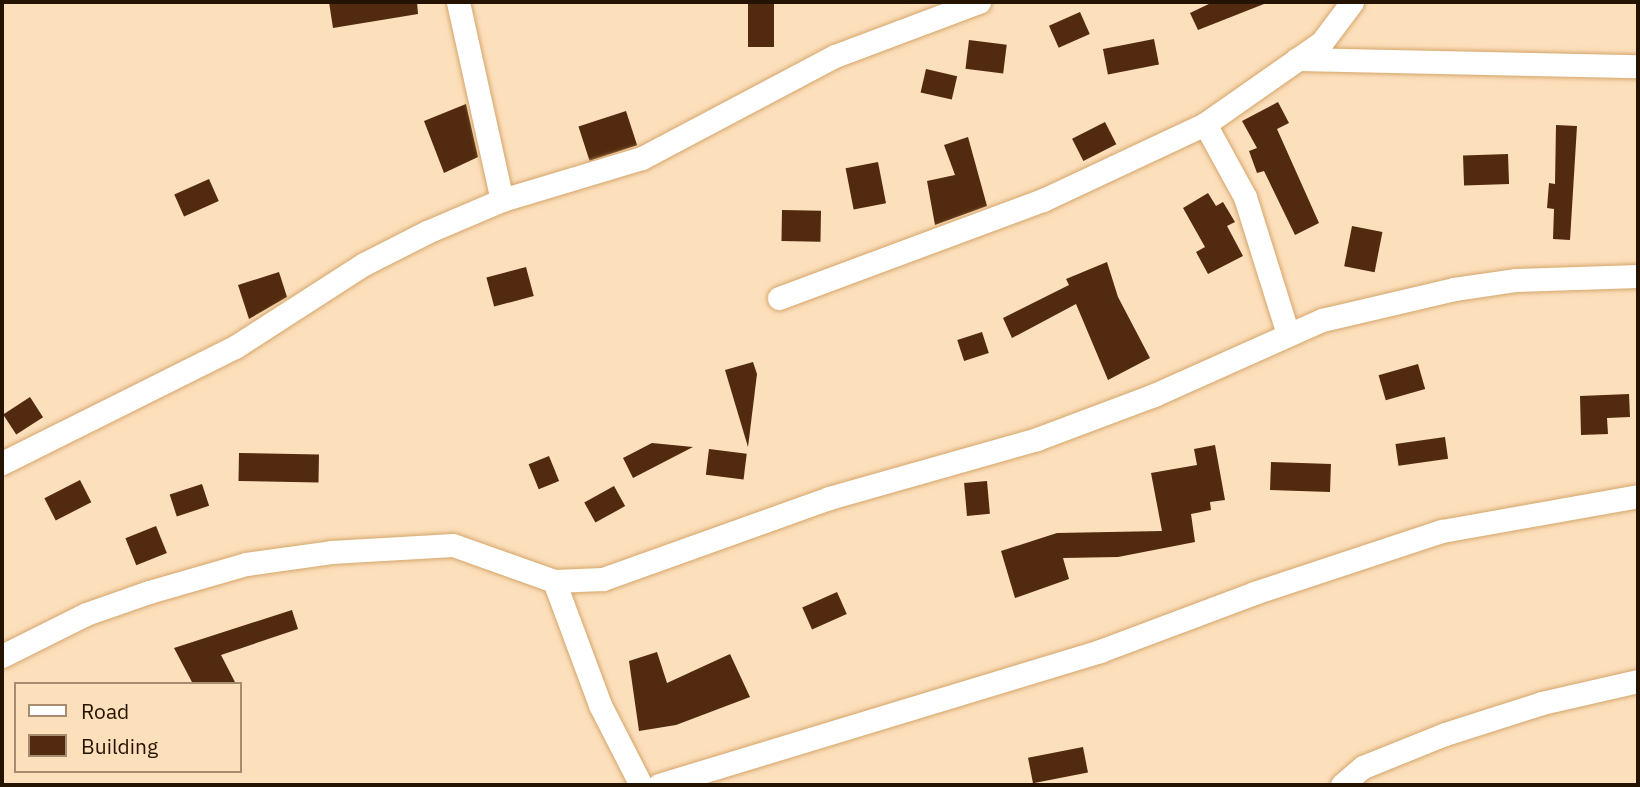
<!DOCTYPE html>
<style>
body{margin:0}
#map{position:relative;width:1640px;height:787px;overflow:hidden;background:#fcdfbb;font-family:"IBM Plex Sans",sans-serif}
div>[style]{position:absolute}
.building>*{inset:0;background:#522a0f;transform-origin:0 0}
.roads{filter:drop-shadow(0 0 2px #d4a56a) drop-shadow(0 0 2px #d4a56a)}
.minor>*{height:23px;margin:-11.5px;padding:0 11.5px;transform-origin:11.5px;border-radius:11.5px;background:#fff}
span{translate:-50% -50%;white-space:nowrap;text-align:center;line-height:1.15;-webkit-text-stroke:7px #fcdfbb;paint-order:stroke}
.frame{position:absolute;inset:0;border:4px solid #241300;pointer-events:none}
.legend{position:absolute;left:14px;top:682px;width:228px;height:91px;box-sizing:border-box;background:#fcdfbb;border:2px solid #a68d70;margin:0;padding:9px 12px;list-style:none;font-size:21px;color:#241300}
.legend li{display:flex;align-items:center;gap:14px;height:35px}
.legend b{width:35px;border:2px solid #a68d70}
</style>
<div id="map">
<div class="building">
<i style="clip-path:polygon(329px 2px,417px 2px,418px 14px,333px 28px)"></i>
<i style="left:748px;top:2px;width:26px;height:45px"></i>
<i style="clip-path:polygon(1213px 2px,1269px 2px,1198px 30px,1190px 13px)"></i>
<i style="left:1080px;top:12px;width:24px;height:34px;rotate:66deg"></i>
<i style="left:1154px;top:39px;width:26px;height:52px;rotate:79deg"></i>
<i style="left:969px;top:40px;width:38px;height:29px;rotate:7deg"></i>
<i style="left:926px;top:69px;width:32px;height:24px;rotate:13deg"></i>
<i style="clip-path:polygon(1278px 102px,1289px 123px,1277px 129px,1319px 223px,1295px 235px,1264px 171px,1257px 173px,1249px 151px,1257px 148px,1242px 121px)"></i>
<i style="clip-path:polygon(466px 104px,478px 157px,444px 173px,424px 121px)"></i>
<i style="left:626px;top:111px;width:36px;height:50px;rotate:72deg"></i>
<i style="left:1105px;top:122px;width:25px;height:37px;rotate:63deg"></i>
<i style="clip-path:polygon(1556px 125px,1577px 126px,1570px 240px,1553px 239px,1554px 209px,1547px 208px,1549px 183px,1555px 184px)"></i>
<i style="clip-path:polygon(968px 137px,987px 206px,935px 225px,927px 181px,955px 175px,944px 145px)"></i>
<i style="left:1508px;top:154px;width:30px;height:45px;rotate:88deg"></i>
<i style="left:878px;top:162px;width:42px;height:33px;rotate:79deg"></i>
<i style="left:209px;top:179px;width:24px;height:38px;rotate:66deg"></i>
<i style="clip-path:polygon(1208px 193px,1216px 206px,1223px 202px,1235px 222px,1227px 226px,1243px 256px,1208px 274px,1196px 252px,1205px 247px,1183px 208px)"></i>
<i style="left:782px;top:210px;width:39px;height:31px;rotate:1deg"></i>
<i style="left:1352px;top:226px;width:31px;height:41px;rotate:11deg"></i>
<i style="clip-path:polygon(1107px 262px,1118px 297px,1150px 358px,1108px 380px,1076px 304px,1012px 338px,1003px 318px,1069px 285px,1066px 279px)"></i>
<i style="left:526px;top:267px;width:30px;height:41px;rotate:75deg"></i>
<i style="clip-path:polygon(279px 272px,287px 297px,249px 319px,238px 285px)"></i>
<i style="left:982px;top:332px;width:22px;height:26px;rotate:72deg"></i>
<i style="clip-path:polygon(753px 362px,757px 374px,748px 447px,725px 370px)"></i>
<i style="left:1418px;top:364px;width:26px;height:41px;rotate:74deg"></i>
<i style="clip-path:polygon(1629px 394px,1630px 417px,1607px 418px,1608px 434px,1581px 435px,1580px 396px)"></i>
<i style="left:30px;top:397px;width:24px;height:32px;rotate:57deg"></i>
<i style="left:1445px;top:437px;width:22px;height:50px;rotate:82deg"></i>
<i style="clip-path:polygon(652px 443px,693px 447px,633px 478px,623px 458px)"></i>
<i style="clip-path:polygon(1215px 445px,1225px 500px,1210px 502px,1211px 510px,1191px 514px,1195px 542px,1118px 557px,1063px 558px,1069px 579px,1015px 598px,1001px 551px,1057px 533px,1162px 531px,1151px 473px,1197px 465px,1194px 449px)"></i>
<i style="left:709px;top:449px;width:38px;height:26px;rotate:7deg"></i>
<i style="left:239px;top:453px;width:80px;height:28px;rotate:1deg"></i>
<i style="left:549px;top:456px;width:27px;height:22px;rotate:68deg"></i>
<i style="left:1271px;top:462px;width:60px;height:28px;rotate:2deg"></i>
<i style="left:80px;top:480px;width:25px;height:40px;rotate:63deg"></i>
<i style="left:987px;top:481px;width:33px;height:23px;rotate:85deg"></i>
<i style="left:202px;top:484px;width:23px;height:34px;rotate:72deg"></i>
<i style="left:614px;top:486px;width:23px;height:34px;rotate:61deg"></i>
<i style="left:156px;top:526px;width:29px;height:33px;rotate:68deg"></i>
<i style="left:837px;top:592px;width:24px;height:38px;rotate:66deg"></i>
<i style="clip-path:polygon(292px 610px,298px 629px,221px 655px,236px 684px,193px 684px,174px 648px)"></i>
<i style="clip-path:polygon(657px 652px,667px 683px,730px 654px,750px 697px,676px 725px,639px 731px,629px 661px)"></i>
<i style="left:1083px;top:747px;width:26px;height:56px;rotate:79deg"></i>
</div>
<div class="roads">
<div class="minor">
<i style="left:458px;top:2px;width:203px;rotate:77.5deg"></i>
<i style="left:1297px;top:59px;width:341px;rotate:1.2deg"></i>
<i style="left:1205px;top:124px;width:83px;rotate:61.3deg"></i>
<i style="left:1245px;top:197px;width:144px;rotate:72.6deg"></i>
<i style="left:779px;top:298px;width:282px;rotate:-20.4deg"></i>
<i style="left:1043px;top:200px;width:179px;rotate:-25.1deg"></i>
<i style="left:1205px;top:124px;width:143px;rotate:-35deg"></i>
<i style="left:1322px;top:42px;width:50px;rotate:-53.1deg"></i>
<i style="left:2px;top:463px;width:260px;rotate:-26.5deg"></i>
<i style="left:235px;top:347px;width:153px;rotate:-32.8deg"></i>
<i style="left:364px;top:264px;width:71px;rotate:-26.9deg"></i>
<i style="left:427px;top:232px;width:82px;rotate:-23.1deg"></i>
<i style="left:502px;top:200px;width:146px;rotate:-16.7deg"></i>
<i style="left:642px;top:158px;width:218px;rotate:-27.9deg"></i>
<i style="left:835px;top:56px;width:154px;rotate:-20.6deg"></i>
<i style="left:554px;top:581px;width:132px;rotate:69.6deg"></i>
<i style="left:600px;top:705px;width:90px;rotate:62.9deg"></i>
<i style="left:2px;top:656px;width:94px;rotate:-26.6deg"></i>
<i style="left:86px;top:614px;width:67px;rotate:-19.2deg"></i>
<i style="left:149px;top:592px;width:101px;rotate:-16.1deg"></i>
<i style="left:246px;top:564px;width:86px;rotate:-8deg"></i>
<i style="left:331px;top:552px;width:122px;rotate:-3.3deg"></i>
<i style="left:453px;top:545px;width:107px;rotate:19.6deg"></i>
<i style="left:554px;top:581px;width:49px;rotate:-2.3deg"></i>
<i style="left:603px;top:579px;width:240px;rotate:-19.7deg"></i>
<i style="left:829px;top:498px;width:216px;rotate:-15.8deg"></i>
<i style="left:1037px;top:439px;width:125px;rotate:-20.6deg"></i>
<i style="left:1154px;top:395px;width:184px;rotate:-24.1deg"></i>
<i style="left:1322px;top:320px;width:136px;rotate:-13.2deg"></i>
<i style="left:1454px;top:289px;width:63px;rotate:-8.3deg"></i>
<i style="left:1516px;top:280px;width:122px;rotate:-1.9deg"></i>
<i style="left:659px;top:785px;width:461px;rotate:-16.9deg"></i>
<i style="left:1100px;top:651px;width:165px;rotate:-20.6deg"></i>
<i style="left:1254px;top:593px;width:198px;rotate:-18.3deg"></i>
<i style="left:1442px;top:531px;width:199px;rotate:-10.1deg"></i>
<i style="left:1342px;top:785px;width:28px;rotate:-41deg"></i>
<i style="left:1363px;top:767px;width:88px;rotate:-21.9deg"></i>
<i style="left:1445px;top:734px;width:102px;rotate:-17.7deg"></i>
<i style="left:1542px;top:703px;width:98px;rotate:-12.9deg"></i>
</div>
</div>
<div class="frame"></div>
<ul class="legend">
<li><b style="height:9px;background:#fff"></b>Road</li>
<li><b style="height:19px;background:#522a0f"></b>Building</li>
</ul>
</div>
